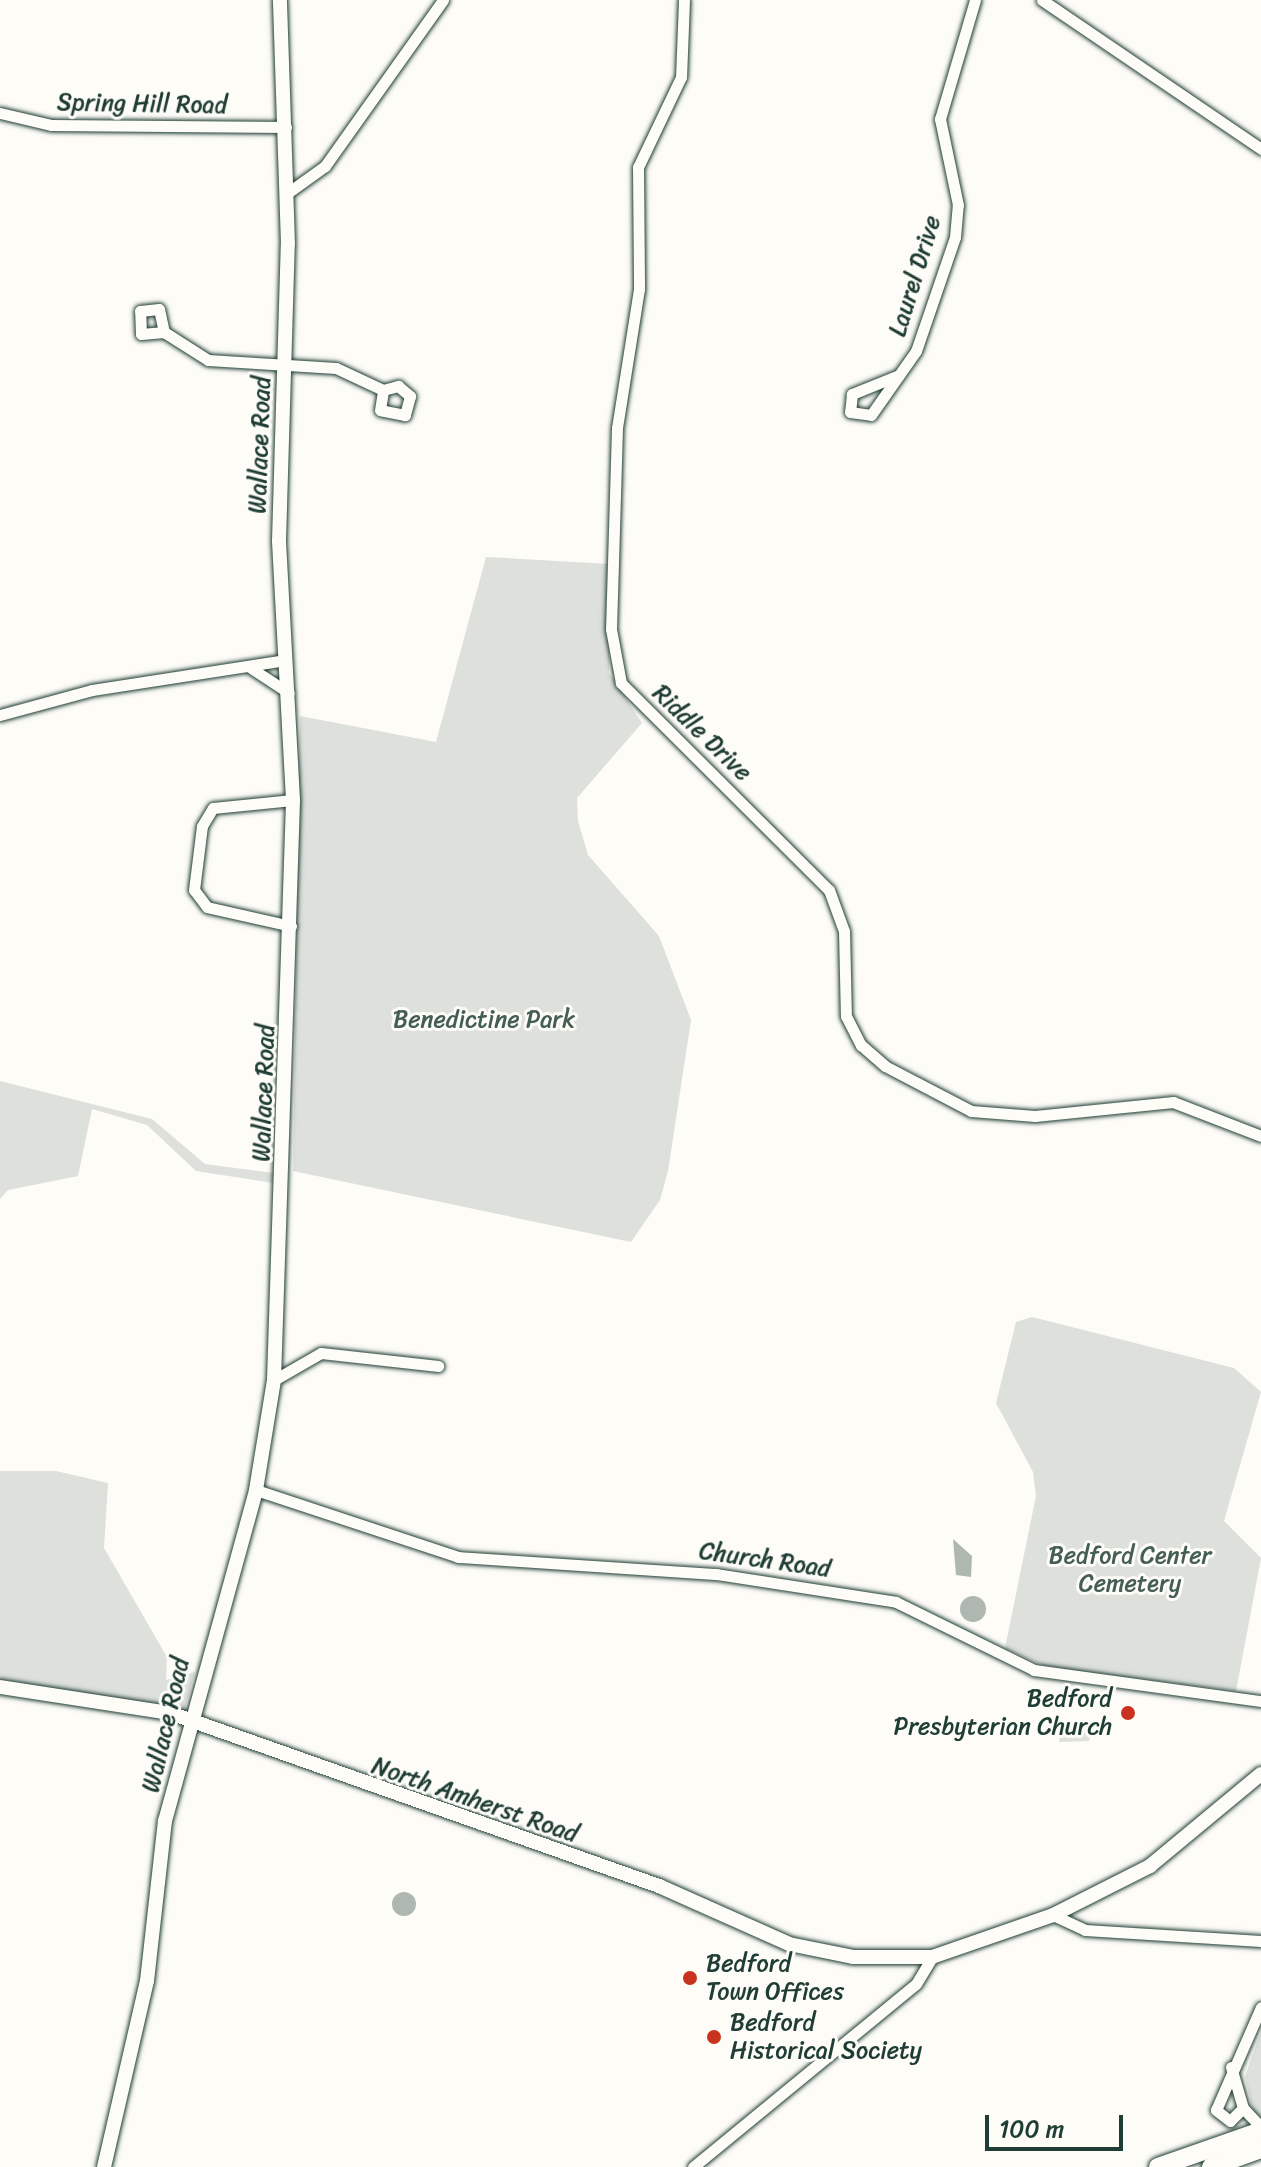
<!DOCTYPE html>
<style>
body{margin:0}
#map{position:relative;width:1261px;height:2167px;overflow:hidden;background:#fdfcf7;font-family:Sriracha,sans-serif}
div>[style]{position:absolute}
.green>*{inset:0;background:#dde0db}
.water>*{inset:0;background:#aeb8b1}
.round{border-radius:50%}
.roads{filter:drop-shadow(0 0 2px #1f3d34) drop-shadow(0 0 2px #1f3d34)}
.minor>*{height:11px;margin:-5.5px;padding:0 5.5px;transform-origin:5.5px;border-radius:5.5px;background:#fdfcf7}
.tertiary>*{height:14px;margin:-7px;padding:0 7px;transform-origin:7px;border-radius:7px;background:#fdfcf7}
.trunk>*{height:18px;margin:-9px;padding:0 9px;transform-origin:9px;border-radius:9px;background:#fdfcf7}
.dots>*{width:22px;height:22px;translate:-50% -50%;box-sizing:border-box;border:4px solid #fdfcf7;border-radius:50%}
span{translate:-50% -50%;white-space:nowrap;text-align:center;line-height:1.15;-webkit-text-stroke:6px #fdfcf7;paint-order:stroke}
.street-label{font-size:24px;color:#1f3d34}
.park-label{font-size:24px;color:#455e55}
.poi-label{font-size:24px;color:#1f3d34}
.right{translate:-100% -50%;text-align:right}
.left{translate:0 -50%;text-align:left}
.scale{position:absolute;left:985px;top:2115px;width:138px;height:36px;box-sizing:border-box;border:4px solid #1f3d34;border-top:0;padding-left:10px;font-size:24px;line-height:28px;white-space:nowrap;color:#1f3d34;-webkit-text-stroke:6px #fdfcf7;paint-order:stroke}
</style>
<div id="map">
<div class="green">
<i style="clip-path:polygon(486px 557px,610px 564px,609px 673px,642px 723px,577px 798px,578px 821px,588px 855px,659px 936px,691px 1020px,668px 1171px,660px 1200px,631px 1242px,293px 1171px,300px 716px,436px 742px)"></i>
<i style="clip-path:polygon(0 1081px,152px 1119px,205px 1164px,274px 1173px,273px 1183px,196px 1171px,147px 1125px,92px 1109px,78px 1176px,8px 1190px,0 1199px)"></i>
<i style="clip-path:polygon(1032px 1317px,1234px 1368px,1261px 1392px,1224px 1521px,1261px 1558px,1236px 1691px,1047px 1667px,1005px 1648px,1036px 1496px,1033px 1472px,996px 1403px,1016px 1322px)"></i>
<i style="clip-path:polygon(0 1471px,56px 1471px,108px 1483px,104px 1548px,167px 1657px,166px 1680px,195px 1672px,184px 1712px,0 1683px)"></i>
<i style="clip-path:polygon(1081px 1723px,1093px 1727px,1089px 1741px,1059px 1742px,1061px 1726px,1078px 1732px)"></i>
<i style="clip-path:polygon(1261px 2032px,1261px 2117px,1255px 2120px,1245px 2076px)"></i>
</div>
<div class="water">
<i style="clip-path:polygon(953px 1539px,972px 1556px,971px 1577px,956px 1575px)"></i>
<i class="round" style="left:960px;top:1596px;width:26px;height:26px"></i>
<i class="round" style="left:392px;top:1892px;width:24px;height:24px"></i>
</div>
<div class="roads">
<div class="minor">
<i style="left:684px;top:0;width:77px;rotate:92.2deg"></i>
<i style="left:681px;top:77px;width:100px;rotate:115.5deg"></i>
<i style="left:638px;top:167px;width:122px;rotate:89.5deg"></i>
<i style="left:639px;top:289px;width:141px;rotate:99deg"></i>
<i style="left:617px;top:428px;width:201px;rotate:91.7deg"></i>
<i style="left:611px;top:629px;width:55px;rotate:79.5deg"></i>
<i style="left:621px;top:683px;width:293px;rotate:44.9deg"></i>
<i style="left:829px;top:890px;width:44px;rotate:69.9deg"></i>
<i style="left:844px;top:931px;width:85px;rotate:88.7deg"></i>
<i style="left:846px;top:1016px;width:33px;rotate:63deg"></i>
<i style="left:861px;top:1045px;width:32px;rotate:41deg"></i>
<i style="left:885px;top:1066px;width:97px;rotate:27.6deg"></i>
<i style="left:971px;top:1111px;width:64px;rotate:4.5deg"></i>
<i style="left:1035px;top:1116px;width:139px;rotate:-5.8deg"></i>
<i style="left:1173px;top:1102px;width:94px;rotate:21.1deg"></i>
<i style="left:1042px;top:0;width:265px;rotate:34.2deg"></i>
<i style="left:0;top:113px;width:52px;rotate:13.2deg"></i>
<i style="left:51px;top:125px;width:235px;rotate:0.5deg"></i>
<i style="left:286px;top:194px;width:48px;rotate:-35.7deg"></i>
<i style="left:325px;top:166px;width:204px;rotate:-54.6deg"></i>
<i style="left:164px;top:332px;width:23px;rotate:175deg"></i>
<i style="left:141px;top:334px;width:23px;rotate:-92deg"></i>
<i style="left:140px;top:311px;width:19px;rotate:-6deg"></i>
<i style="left:159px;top:309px;width:24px;rotate:78deg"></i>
<i style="left:164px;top:332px;width:52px;rotate:32.5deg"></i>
<i style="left:208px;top:360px;width:128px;rotate:3.6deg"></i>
<i style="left:336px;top:368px;width:52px;rotate:25.1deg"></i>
<i style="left:383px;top:390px;width:16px;rotate:-15deg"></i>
<i style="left:398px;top:386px;width:16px;rotate:40deg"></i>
<i style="left:410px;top:396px;width:20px;rotate:105deg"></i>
<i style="left:405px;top:415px;width:25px;rotate:-169deg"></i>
<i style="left:380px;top:410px;width:20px;rotate:-81deg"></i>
<i style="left:899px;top:375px;width:51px;rotate:158deg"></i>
<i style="left:852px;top:394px;width:18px;rotate:96deg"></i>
<i style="left:850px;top:412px;width:21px;rotate:8deg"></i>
<i style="left:871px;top:415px;width:78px;rotate:-54.9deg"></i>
<i style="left:916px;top:351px;width:120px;rotate:-71.1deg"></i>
<i style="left:955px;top:237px;width:32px;rotate:-85deg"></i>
<i style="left:958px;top:205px;width:88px;rotate:-101.8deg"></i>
<i style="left:940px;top:119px;width:124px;rotate:-73.6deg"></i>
<i style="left:251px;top:668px;width:45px;rotate:33.3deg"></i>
<i style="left:0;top:715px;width:95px;rotate:-15.2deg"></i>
<i style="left:92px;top:690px;width:196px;rotate:-8.8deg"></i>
<i style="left:291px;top:926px;width:86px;rotate:-167.3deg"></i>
<i style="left:207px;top:907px;width:21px;rotate:-127deg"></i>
<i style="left:194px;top:890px;width:64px;rotate:-82.9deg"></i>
<i style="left:202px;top:826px;width:21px;rotate:-59deg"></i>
<i style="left:213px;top:808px;width:80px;rotate:-5.7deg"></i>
<i style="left:274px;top:1380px;width:54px;rotate:-29.9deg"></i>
<i style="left:321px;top:1353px;width:118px;rotate:6.3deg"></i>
<i style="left:256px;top:1490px;width:213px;rotate:18.3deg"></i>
<i style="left:458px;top:1557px;width:259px;rotate:3.8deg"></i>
<i style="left:716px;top:1574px;width:182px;rotate:8.8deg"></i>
<i style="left:896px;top:1602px;width:154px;rotate:26.2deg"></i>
<i style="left:1034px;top:1670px;width:229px;rotate:7.8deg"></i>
<i style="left:1053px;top:1915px;width:35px;rotate:25deg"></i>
<i style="left:1085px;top:1930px;width:176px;rotate:3.6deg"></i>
<i style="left:1231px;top:2067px;width:43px;rotate:73.7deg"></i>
<i style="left:1243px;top:2108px;width:26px;rotate:47deg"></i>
<i style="left:1243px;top:2108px;width:18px;rotate:135deg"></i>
<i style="left:1230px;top:2121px;width:18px;rotate:-142deg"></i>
<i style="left:1216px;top:2110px;width:112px;rotate:-66.4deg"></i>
<i style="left:693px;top:2167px;width:288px;rotate:-39.4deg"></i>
<i style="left:916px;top:1984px;width:31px;rotate:-59deg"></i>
</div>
<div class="tertiary">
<i style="left:0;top:1687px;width:172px;rotate:8.7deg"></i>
<i style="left:170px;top:1713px;width:519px;rotate:19.48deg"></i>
<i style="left:659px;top:1886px;width:142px;rotate:24deg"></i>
<i style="left:789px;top:1944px;width:65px;rotate:11.5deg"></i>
<i style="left:853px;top:1957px;width:79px"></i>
<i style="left:932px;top:1957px;width:128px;rotate:-19.1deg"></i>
<i style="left:1053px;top:1915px;width:109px;rotate:-26.8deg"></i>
<i style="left:1150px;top:1866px;width:144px;rotate:-39.7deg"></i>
<i style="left:104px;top:2167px;width:191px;rotate:-77deg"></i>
<i style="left:147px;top:1981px;width:161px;rotate:-83.6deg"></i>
<i style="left:165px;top:1821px;width:343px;rotate:-74.6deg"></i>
<i style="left:256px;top:1490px;width:111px;rotate:-80.7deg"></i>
<i style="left:274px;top:1380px;width:580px;rotate:-88.12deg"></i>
<i style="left:293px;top:800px;width:259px;rotate:-93.1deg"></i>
<i style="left:279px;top:541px;width:297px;rotate:-88.3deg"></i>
<i style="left:288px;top:244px;width:244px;rotate:-91.9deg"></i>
</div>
<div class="trunk">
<i style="left:1158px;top:2167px;width:109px;rotate:-19.3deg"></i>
<i style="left:1211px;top:2167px;width:53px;rotate:-19.8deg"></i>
</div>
</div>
<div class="dots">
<i style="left:1128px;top:1713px;background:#c8321e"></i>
<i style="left:690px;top:1978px;background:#c8321e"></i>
<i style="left:714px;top:2037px;background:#c8321e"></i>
</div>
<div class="street-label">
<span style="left:142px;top:104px;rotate:1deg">Spring Hill Road</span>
<span style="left:915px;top:276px;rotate:-73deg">Laurel Drive</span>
<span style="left:260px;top:445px;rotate:-88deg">Wallace Road</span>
<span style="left:702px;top:733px;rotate:44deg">Riddle Drive</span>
<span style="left:264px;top:1093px;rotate:-88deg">Wallace Road</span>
<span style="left:765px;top:1560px;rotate:8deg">Church Road</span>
<span style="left:166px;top:1725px;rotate:-77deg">Wallace Road</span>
<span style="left:475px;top:1800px;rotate:19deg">North Amherst Road</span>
</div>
<div class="park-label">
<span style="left:484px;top:1020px">Benedictine Park</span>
<span style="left:1130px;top:1570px">Bedford Center<br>Cemetery</span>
</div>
<div class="poi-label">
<span class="right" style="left:1112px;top:1713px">Bedford<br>Presbyterian Church</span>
<span class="left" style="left:706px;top:1978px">Bedford<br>Town Offices</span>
<span class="left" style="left:730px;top:2037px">Bedford<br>Historical Society</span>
</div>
<div class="scale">100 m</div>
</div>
